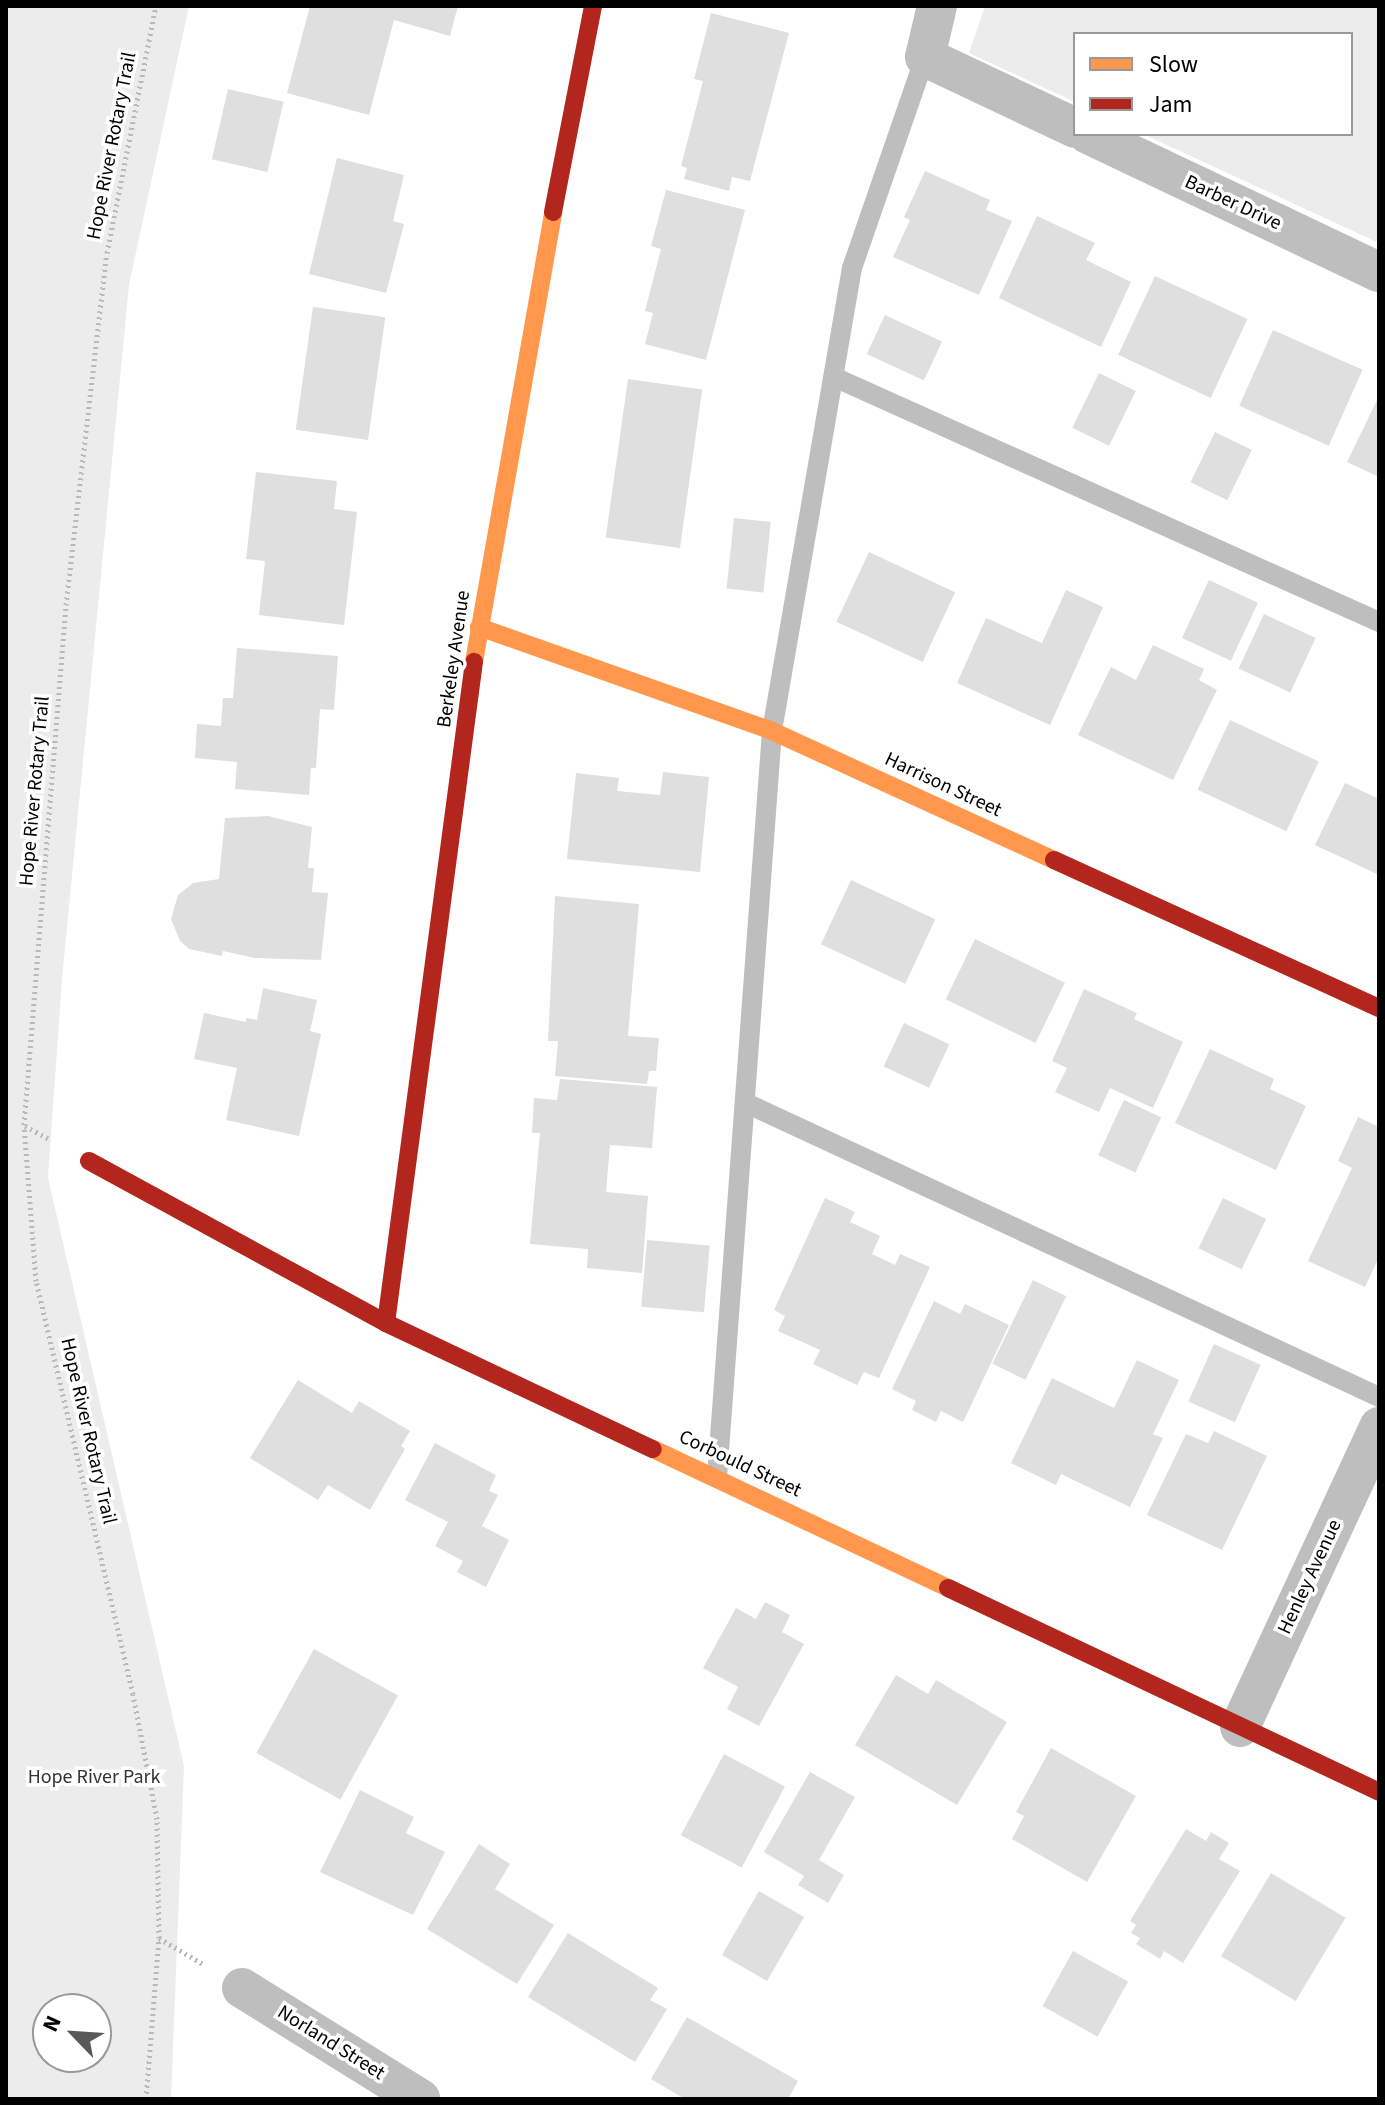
<!DOCTYPE html>
<style>
body{margin:0}
#map{position:relative;width:1385px;height:2105px;overflow:hidden;background:#fff;font-family:"Source Sans 3",sans-serif}
div>[style]{position:absolute}
.green>*{inset:0;background:#ececec}
.building>*{inset:0;background:#dfdfdf;transform-origin:0 0}
.path>*{height:5px;margin-top:-2.5px;transform-origin:0;background:repeating-linear-gradient(90deg,#b9b9b9 0 2px,transparent 0 6px)}
.lane>*{height:20px;margin:-10px;padding:0 10px;transform-origin:10px;border-radius:10px;background:#bebebe}
.street>*{height:40px;margin:-20px;padding:0 20px;transform-origin:20px;border-radius:20px;background:#bebebe}
.slow>*{height:18px;margin:-9px;padding:0 9px;transform-origin:9px;border-radius:9px;background:#ff974d}
.jam>*{height:18px;margin:-9px;padding:0 9px;transform-origin:9px;border-radius:9px;background:#b3261e}
span{translate:-50% -50%;white-space:nowrap;text-align:center;line-height:1.15;-webkit-text-stroke:7px #fff;paint-order:stroke}
.street-label{font-size:20px;color:#000}
.park-label{font-size:20px;color:#333}
.frame{position:absolute;inset:0;border:8px solid #000;pointer-events:none}
.legend{position:absolute;left:1073px;top:32px;width:280px;height:104px;box-sizing:border-box;background:#fff;border:2px solid #999;margin:0;padding:10px 14px;list-style:none;font-size:24px;color:#000}
.legend li{display:flex;align-items:center;gap:16px;height:40px}
.legend b{width:40px;border:2px solid #999}
.north{position:absolute;left:32px;top:1993px;width:80px;height:80px;box-sizing:border-box;background:#fff;border:2px solid #999;border-radius:50%;rotate:295deg;font-size:22px;font-weight:700;line-height:32px;text-align:center;color:#000}
.north::after{content:'';display:block;margin:auto;width:28px;height:36px;background:#595959;clip-path:polygon(50% 0,100% 100%,50% 72%,0 100%)}
</style>
<div id="map">
<div class="green">
<i style="clip-path:polygon(evenodd,6px 6px,189px 6px,129px 285px,62px 979px,48px 1178px,184px 1766px,171px 2099px,6px 2099px,6px 6px,48px 2009px,96px 2009px,96px 2057px,48px 2057px,48px 2009px)"></i>
<i style="clip-path:polygon(985px 6px,1379px 6px,1379px 243px,1143px 134px,1351px 134px,1351px 34px,1075px 34px,1075px 102px,969px 53px)"></i>
</div>
<div class="building">
<i style="clip-path:polygon(310px 6px,458px 6px,450px 36px,394px 20px,369px 115px,287px 93px)"></i>
<i style="clip-path:polygon(711px 13px,789px 33px,750px 181px,732px 177px,729px 191px,684px 179px,687px 168px,681px 166px,703px 81px,694px 79px)"></i>
<i style="left:228px;top:89px;width:57px;height:72px;rotate:13deg"></i>
<i style="clip-path:polygon(337px 158px,404px 175px,393px 221px,404px 224px,386px 293px,309px 274px)"></i>
<i style="clip-path:polygon(925px 171px,990px 200px,986px 210px,1012px 221px,979px 295px,893px 257px,910px 220px,904px 217px)"></i>
<i style="clip-path:polygon(666px 190px,745px 210px,706px 360px,645px 344px,653px 313px,645px 311px,661px 249px,651px 246px)"></i>
<i style="clip-path:polygon(1037px 216px,1095px 243px,1086px 260px,1131px 282px,1101px 347px,999px 298px)"></i>
<i style="left:1155px;top:276px;width:102px;height:87px;rotate:25deg"></i>
<i style="left:313px;top:307px;width:73px;height:124px;rotate:8deg"></i>
<i style="left:885px;top:315px;width:63px;height:43px;rotate:25deg"></i>
<i style="left:1273px;top:330px;width:98px;height:83px;rotate:24deg"></i>
<i style="left:1099px;top:373px;width:41px;height:61px;rotate:26deg"></i>
<i style="left:628px;top:379px;width:75px;height:160px;rotate:8deg"></i>
<i style="clip-path:polygon(1379px 396px,1379px 477px,1347px 462px)"></i>
<i style="left:1215px;top:432px;width:41px;height:56px;rotate:26deg"></i>
<i style="clip-path:polygon(256px 472px,337px 481px,334px 509px,357px 512px,344px 625px,259px 615px,265px 561px,246px 559px)"></i>
<i style="left:734px;top:518px;width:37px;height:71px;rotate:6deg"></i>
<i style="left:869px;top:552px;width:95px;height:77px;rotate:25deg"></i>
<i style="left:1209px;top:580px;width:54px;height:64px;rotate:25deg"></i>
<i style="clip-path:polygon(1066px 590px,1103px 607px,1050px 725px,957px 683px,986px 618px,1042px 643px)"></i>
<i style="left:1264px;top:614px;width:57px;height:60px;rotate:25deg"></i>
<i style="clip-path:polygon(1153px 645px,1204px 669px,1199px 680px,1217px 690px,1173px 780px,1078px 735px,1111px 667px,1136px 680px)"></i>
<i style="clip-path:polygon(237px 648px,338px 656px,334px 710px,320px 709px,316px 768px,311px 768px,309px 795px,235px 789px,237px 762px,195px 758px,197px 724px,221px 726px,223px 698px,233px 698px)"></i>
<i style="left:1230px;top:720px;width:98px;height:77px;rotate:25deg"></i>
<i style="clip-path:polygon(663px 772px,709px 777px,700px 872px,567px 859px,576px 773px,619px 778px,617px 791px,660px 795px)"></i>
<i style="clip-path:polygon(1345px 783px,1379px 799px,1379px 875px,1315px 845px)"></i>
<i style="clip-path:polygon(268px 816px,312px 827px,308px 868px,314px 868px,312px 892px,328px 893px,321px 960px,255px 958px,223px 951px,222px 956px,189px 949px,180px 941px,171px 919px,178px 895px,193px 883px,219px 879px,225px 818px)"></i>
<i style="left:851px;top:880px;width:93px;height:71px;rotate:25deg"></i>
<i style="clip-path:polygon(555px 896px,639px 904px,628px 1036px,659px 1038px,656px 1071px,649px 1071px,647px 1084px,555px 1076px,558px 1041px,548px 1041px)"></i>
<i style="left:975px;top:939px;width:100px;height:67px;rotate:26deg"></i>
<i style="clip-path:polygon(263px 988px,317px 1000px,310px 1031px,321px 1034px,299px 1136px,226px 1120px,237px 1068px,194px 1059px,204px 1013px,246px 1022px,246px 1018px,257px 1020px)"></i>
<i style="clip-path:polygon(1084px 989px,1137px 1013px,1134px 1019px,1183px 1042px,1153px 1108px,1110px 1088px,1099px 1112px,1055px 1092px,1067px 1068px,1052px 1061px)"></i>
<i style="left:904px;top:1023px;width:50px;height:48px;rotate:25deg"></i>
<i style="clip-path:polygon(1210px 1049px,1274px 1079px,1270px 1089px,1306px 1106px,1276px 1170px,1175px 1123px)"></i>
<i style="clip-path:polygon(560px 1079px,657px 1087px,652px 1148px,610px 1145px,606px 1192px,648px 1196px,642px 1273px,587px 1268px,588px 1249px,530px 1244px,540px 1133px,532px 1133px,534px 1098px,557px 1100px)"></i>
<i style="left:1124px;top:1100px;width:41px;height:61px;rotate:25deg"></i>
<i style="clip-path:polygon(1358px 1117px,1379px 1127px,1379px 1257px,1365px 1287px,1308px 1261px,1352px 1168px,1338px 1161px)"></i>
<i style="clip-path:polygon(825px 1198px,855px 1212px,850px 1222px,880px 1236px,872px 1254px,895px 1265px,900px 1254px,930px 1267px,879px 1378px,864px 1372px,857px 1385px,813px 1364px,820px 1350px,778px 1331px,785px 1316px,774px 1310px)"></i>
<i style="left:1223px;top:1198px;width:48px;height:56px;rotate:26deg"></i>
<i style="left:647px;top:1240px;width:63px;height:67px;rotate:5deg"></i>
<i style="left:1033px;top:1280px;width:37px;height:93px;rotate:26deg"></i>
<i style="clip-path:polygon(934px 1301px,960px 1314px,965px 1304px,1009px 1325px,963px 1422px,941px 1411px,936px 1422px,912px 1410px,916px 1401px,892px 1389px)"></i>
<i style="left:1214px;top:1344px;width:51px;height:63px;rotate:24deg"></i>
<i style="clip-path:polygon(1137px 1360px,1179px 1380px,1153px 1434px,1163px 1438px,1130px 1507px,1061px 1474px,1056px 1485px,1011px 1463px,1052px 1378px,1114px 1408px)"></i>
<i style="clip-path:polygon(298px 1380px,352px 1413px,359px 1401px,410px 1431px,401px 1446px,405px 1449px,370px 1510px,328px 1485px,318px 1500px,250px 1458px)"></i>
<i style="clip-path:polygon(1214px 1431px,1267px 1456px,1222px 1550px,1147px 1515px,1186px 1434px,1208px 1443px)"></i>
<i style="clip-path:polygon(435px 1443px,496px 1475px,489px 1491px,498px 1495px,482px 1526px,509px 1540px,486px 1587px,457px 1572px,463px 1561px,435px 1546px,448px 1522px,405px 1500px)"></i>
<i style="clip-path:polygon(765px 1602px,790px 1615px,782px 1632px,804px 1644px,759px 1726px,727px 1709px,738px 1687px,703px 1668px,736px 1608px,756px 1619px)"></i>
<i style="left:314px;top:1649px;width:96px;height:119px;rotate:29deg"></i>
<i style="clip-path:polygon(896px 1675px,928px 1694px,936px 1680px,1007px 1722px,957px 1805px,855px 1745px)"></i>
<i style="clip-path:polygon(1051px 1748px,1136px 1796px,1087px 1882px,1012px 1839px,1024px 1816px,1016px 1812px)"></i>
<i style="left:724px;top:1754px;width:69px;height:92px;rotate:28deg"></i>
<i style="clip-path:polygon(810px 1772px,855px 1797px,819px 1860px,844px 1875px,828px 1903px,798px 1885px,804px 1876px,764px 1852px)"></i>
<i style="clip-path:polygon(360px 1790px,414px 1817px,406px 1833px,445px 1852px,413px 1915px,320px 1872px)"></i>
<i style="clip-path:polygon(1186px 1829px,1206px 1841px,1211px 1832px,1229px 1843px,1219px 1859px,1240px 1871px,1183px 1963px,1164px 1951px,1160px 1959px,1136px 1944px,1140px 1938px,1131px 1933px,1136px 1925px,1130px 1921px)"></i>
<i style="clip-path:polygon(479px 1844px,510px 1864px,495px 1889px,554px 1925px,517px 1984px,427px 1929px)"></i>
<i style="left:1271px;top:1873px;width:87px;height:97px;rotate:31deg"></i>
<i style="left:759px;top:1891px;width:52px;height:74px;rotate:30deg"></i>
<i style="clip-path:polygon(568px 1933px,658px 1988px,650px 2000px,667px 2009px,635px 2062px,528px 1997px)"></i>
<i style="left:1073px;top:1951px;width:63px;height:63px;rotate:29deg"></i>
<i style="clip-path:polygon(687px 2017px,798px 2081px,788px 2099px,685px 2099px,651px 2079px)"></i>
</div>
<div class="path">
<i style="left:25px;top:1126px;width:26px;rotate:28deg"></i>
<i style="left:159px;top:1938px;width:51px;rotate:30.6deg"></i>
<i style="left:146px;top:2099px;width:162px;rotate:-85.4deg"></i>
<i style="left:159px;top:1938px;width:119px;rotate:-91deg"></i>
<i style="left:157px;top:1819px;width:127px;rotate:-100.9deg"></i>
<i style="left:133px;top:1694px;width:424px;rotate:-103.2deg"></i>
<i style="left:36px;top:1281px;width:156px;rotate:-94.4deg"></i>
<i style="left:24px;top:1125px;width:522px;rotate:-85.38deg"></i>
<i style="left:66px;top:605px;width:354px;rotate:-83.4deg"></i>
<i style="left:107px;top:253px;width:252px;rotate:-78.8deg"></i>
</div>
<div class="lane">
<i style="left:834px;top:377px;width:598px;rotate:24.21deg"></i>
<i style="left:746px;top:1103px;width:698px;rotate:24.91deg"></i>
<i style="left:717px;top:1478px;width:749px;rotate:-85.79deg"></i>
<i style="left:772px;top:731px;width:470px;rotate:-80.2deg"></i>
<i style="left:852px;top:268px;width:223px;rotate:-70.9deg"></i>
</div>
<div class="street">
<i style="left:937px;top:6px;width:52px;rotate:103.2deg"></i>
<i style="left:925px;top:57px;width:166px;rotate:25.3deg"></i>
<i style="left:1088px;top:134px;width:322px;rotate:25.4deg"></i>
<i style="left:1240px;top:1727px;width:331px;rotate:-65.1deg"></i>
<i style="left:242px;top:1988px;width:210px;rotate:31.9deg"></i>
</div>
<div class="slow">
<i style="left:479px;top:627px;width:311px;rotate:19.5deg"></i>
<i style="left:772px;top:731px;width:310px;rotate:24.6deg"></i>
<i style="left:474px;top:662px;width:457px;rotate:-80deg"></i>
<i style="left:653px;top:1449px;width:326px;rotate:25.2deg"></i>
</div>
<div class="jam">
<i style="left:553px;top:212px;width:210px;rotate:-79deg"></i>
<i style="left:1054px;top:860px;width:357px;rotate:24.5deg"></i>
<i style="left:89px;top:1161px;width:338px;rotate:28.6deg"></i>
<i style="left:386px;top:1323px;width:295px;rotate:25.3deg"></i>
<i style="left:386px;top:1323px;width:667px;rotate:-82.42deg"></i>
<i style="left:948px;top:1588px;width:477px;rotate:25.3deg"></i>
</div>
<div class="street-label">
<span style="left:112px;top:146px;rotate:-79deg">Hope River Rotary Trail</span>
<span style="left:1233px;top:203px;rotate:25deg">Barber Drive</span>
<span style="left:454px;top:659px;rotate:-82deg">Berkeley Avenue</span>
<span style="left:943px;top:785px;rotate:25deg">Harrison Street</span>
<span style="left:35px;top:791px;rotate:-85deg">Hope River Rotary Trail</span>
<span style="left:88px;top:1431px;rotate:77deg">Hope River Rotary Trail</span>
<span style="left:740px;top:1464px;rotate:25deg">Corbould Street</span>
<span style="left:1310px;top:1577px;rotate:-65deg">Henley Avenue</span>
<span style="left:331px;top:2043px;rotate:32deg">Norland Street</span>
</div>
<div class="park-label">
<span style="left:94px;top:1777px">Hope River Park</span>
</div>
<div class="frame"></div>
<ul class="legend">
<li><b style="height:10px;background:#ff974d"></b>Slow</li>
<li><b style="height:10px;background:#b3261e"></b>Jam</li>
</ul>
<div class="north">N</div>
</div>
